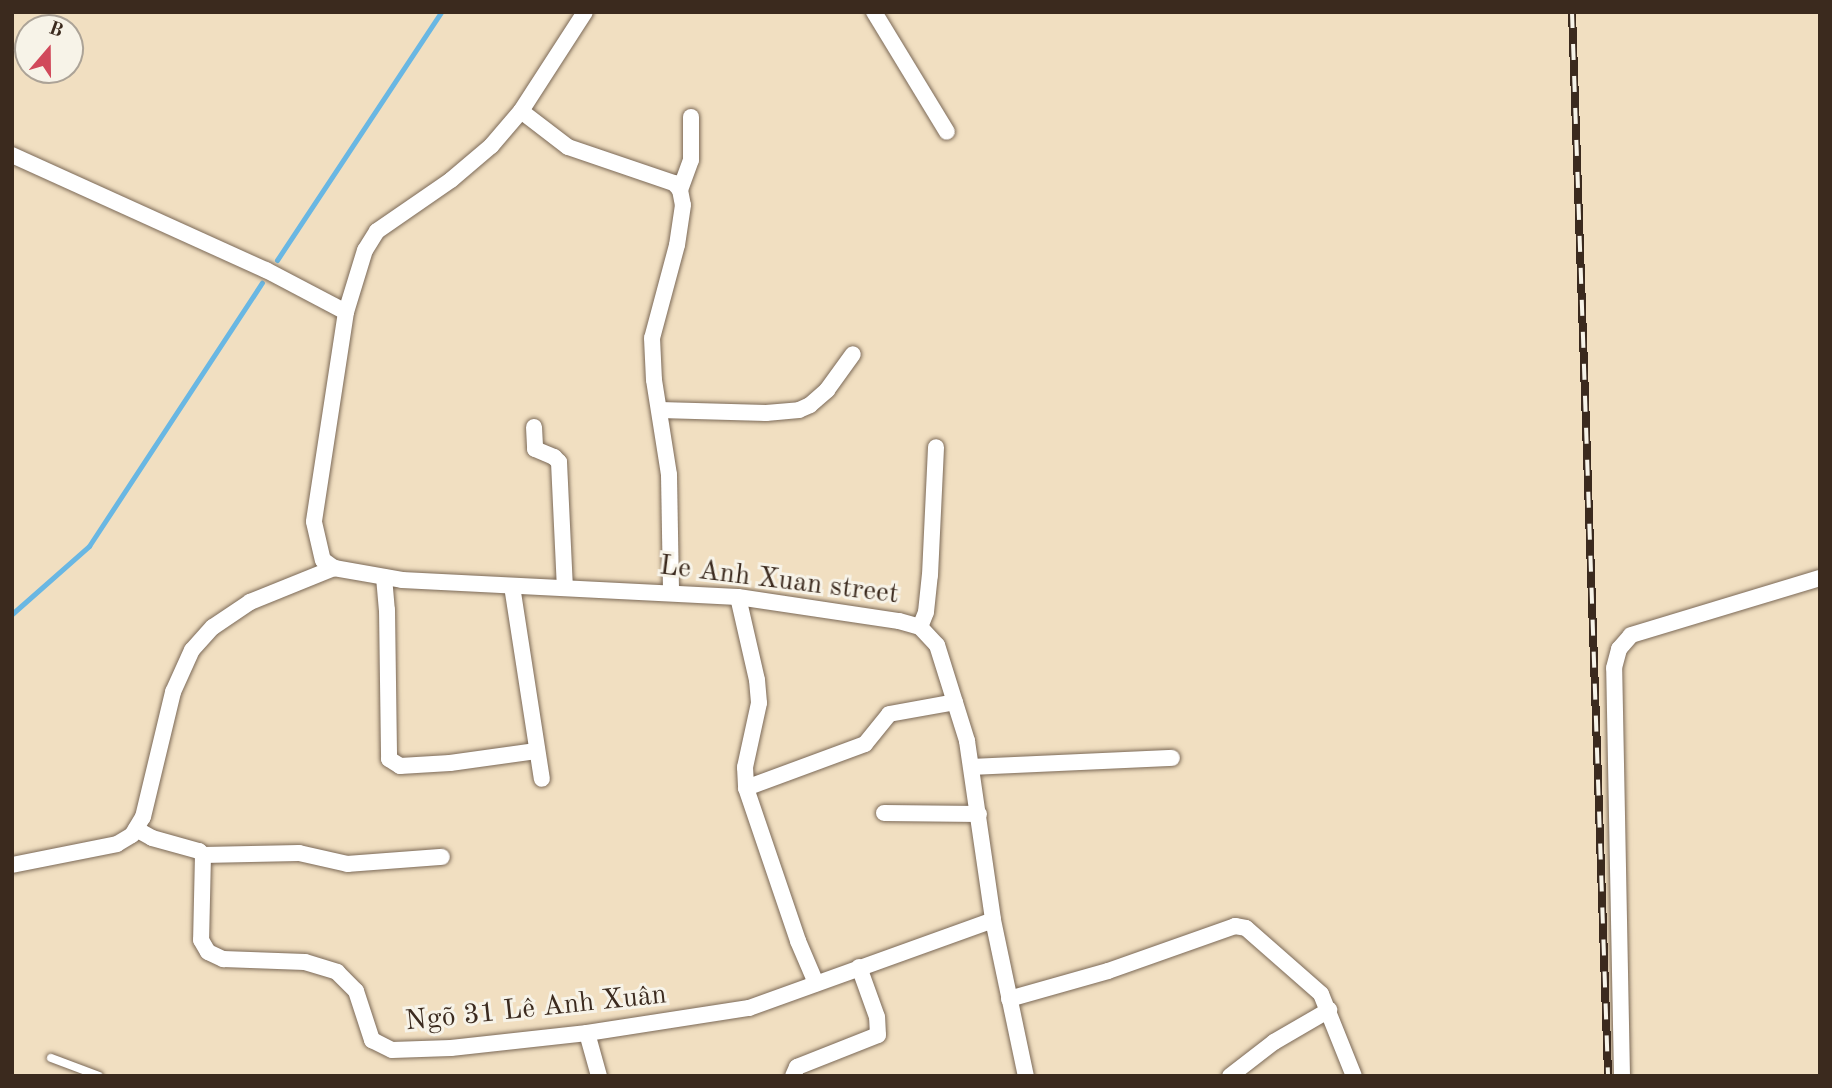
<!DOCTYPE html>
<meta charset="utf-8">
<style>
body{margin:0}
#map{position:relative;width:1832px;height:1088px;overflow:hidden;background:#f1dfc1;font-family:"Old Standard TT",serif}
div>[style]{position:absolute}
.stream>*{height:5px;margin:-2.5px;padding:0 2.5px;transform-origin:2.5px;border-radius:2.5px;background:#69b7e3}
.roads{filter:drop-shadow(0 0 2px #7b6957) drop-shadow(0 0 2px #7b6957)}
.lane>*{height:8px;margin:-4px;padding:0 4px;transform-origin:4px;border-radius:4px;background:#fff}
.street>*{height:16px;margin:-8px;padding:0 8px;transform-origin:8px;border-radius:8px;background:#fff}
.rail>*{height:8px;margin-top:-4px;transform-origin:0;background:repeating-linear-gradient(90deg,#f7f3e8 0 16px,#3b2a1e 0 32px);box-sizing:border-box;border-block:2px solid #3b2a1e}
span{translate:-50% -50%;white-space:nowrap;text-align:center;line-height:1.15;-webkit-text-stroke:6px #f7f3e8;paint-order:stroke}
.street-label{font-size:28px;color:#3b2a1e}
.frame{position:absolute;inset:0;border:14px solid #3b2a1e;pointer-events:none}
.north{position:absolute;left:14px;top:14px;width:70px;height:70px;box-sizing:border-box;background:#f7f3e8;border:2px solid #aca397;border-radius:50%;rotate:20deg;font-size:19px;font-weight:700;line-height:28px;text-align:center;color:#3b2a1e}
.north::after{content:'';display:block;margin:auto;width:24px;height:32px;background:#d1495b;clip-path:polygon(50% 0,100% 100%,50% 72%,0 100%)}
</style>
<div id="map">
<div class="stream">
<i style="left:277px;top:260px;width:297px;rotate:-56.5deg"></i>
<i style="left:12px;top:614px;width:103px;rotate:-41.4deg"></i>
<i style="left:89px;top:546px;width:315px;rotate:-56.7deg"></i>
</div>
<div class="roads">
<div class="lane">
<i style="left:51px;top:1058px;width:51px;rotate:20.6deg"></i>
</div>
<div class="street">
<i style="left:585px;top:12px;width:118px;rotate:122.9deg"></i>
<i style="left:521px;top:111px;width:46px;rotate:130.6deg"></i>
<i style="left:491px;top:146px;width:52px;rotate:139.6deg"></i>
<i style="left:451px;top:180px;width:90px;rotate:145.4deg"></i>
<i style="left:377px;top:231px;width:22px;rotate:122deg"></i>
<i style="left:365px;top:250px;width:65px;rotate:107deg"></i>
<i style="left:346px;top:312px;width:212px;rotate:98.7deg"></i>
<i style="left:314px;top:522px;width:39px;rotate:77deg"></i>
<i style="left:323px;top:560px;width:14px;rotate:36deg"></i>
<i style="left:334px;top:568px;width:69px;rotate:10deg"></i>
<i style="left:402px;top:580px;width:336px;rotate:2.9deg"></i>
<i style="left:738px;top:597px;width:163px;rotate:8.5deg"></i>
<i style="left:899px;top:621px;width:22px;rotate:16deg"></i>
<i style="left:920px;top:627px;width:25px;rotate:47deg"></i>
<i style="left:937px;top:645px;width:101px;rotate:72.6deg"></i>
<i style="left:967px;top:741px;width:181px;rotate:81.7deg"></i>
<i style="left:993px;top:920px;width:159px;rotate:78.1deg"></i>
<i style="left:874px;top:12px;width:140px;rotate:58.7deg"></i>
<i style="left:521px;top:111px;width:59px;rotate:37.5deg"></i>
<i style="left:568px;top:147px;width:112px;rotate:18.8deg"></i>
<i style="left:674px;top:183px;width:9px;rotate:49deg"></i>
<i style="left:680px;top:190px;width:15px;rotate:79deg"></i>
<i style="left:683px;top:205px;width:40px;rotate:98.5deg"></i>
<i style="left:677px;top:245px;width:96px;rotate:105deg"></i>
<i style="left:652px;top:338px;width:42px;rotate:87.3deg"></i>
<i style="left:654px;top:380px;width:96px;rotate:81deg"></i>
<i style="left:669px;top:475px;width:117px;rotate:89deg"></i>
<i style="left:12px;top:155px;width:279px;rotate:24.4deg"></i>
<i style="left:266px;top:270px;width:90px;rotate:27.7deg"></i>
<i style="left:680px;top:190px;width:32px;rotate:-70deg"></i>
<i style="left:691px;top:160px;width:43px;rotate:-90deg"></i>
<i style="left:660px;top:410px;width:106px;rotate:1.6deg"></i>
<i style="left:766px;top:413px;width:33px;rotate:-5deg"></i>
<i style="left:799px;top:410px;width:12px;rotate:-24deg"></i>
<i style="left:810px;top:405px;width:23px;rotate:-41deg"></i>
<i style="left:827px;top:390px;width:44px;rotate:-54.2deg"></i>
<i style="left:534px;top:427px;width:22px;rotate:87deg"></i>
<i style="left:535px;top:449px;width:21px;rotate:23deg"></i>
<i style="left:554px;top:457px;width:7px;rotate:45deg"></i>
<i style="left:559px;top:462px;width:125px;rotate:87.3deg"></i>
<i style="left:384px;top:577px;width:33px;rotate:85deg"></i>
<i style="left:387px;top:610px;width:149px;rotate:89.2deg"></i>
<i style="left:389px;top:759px;width:13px;rotate:32deg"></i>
<i style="left:400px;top:766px;width:50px;rotate:-3.4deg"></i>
<i style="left:450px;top:763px;width:87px;rotate:-7.9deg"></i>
<i style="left:512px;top:586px;width:195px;rotate:81.2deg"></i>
<i style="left:738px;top:597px;width:85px;rotate:77.1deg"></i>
<i style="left:757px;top:680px;width:23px;rotate:85deg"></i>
<i style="left:759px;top:703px;width:66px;rotate:102.3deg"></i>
<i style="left:745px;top:767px;width:21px;rotate:87deg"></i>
<i style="left:746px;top:788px;width:162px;rotate:71.2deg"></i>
<i style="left:798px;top:941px;width:46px;rotate:66.8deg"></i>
<i style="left:920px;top:627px;width:16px;rotate:-68deg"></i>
<i style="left:926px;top:612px;width:37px;rotate:-84deg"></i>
<i style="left:930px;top:575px;width:128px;rotate:-87.3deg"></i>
<i style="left:973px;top:767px;width:199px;rotate:-2.6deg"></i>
<i style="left:746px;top:788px;width:127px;rotate:-20.3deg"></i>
<i style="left:865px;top:744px;width:38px;rotate:-51deg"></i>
<i style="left:889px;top:714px;width:67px;rotate:-10.3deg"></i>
<i style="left:884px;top:813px;width:95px;rotate:0.6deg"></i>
<i style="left:136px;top:829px;width:18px;rotate:29deg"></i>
<i style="left:152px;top:838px;width:49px;rotate:15.5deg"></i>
<i style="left:199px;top:851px;width:6px;rotate:45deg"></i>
<i style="left:203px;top:855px;width:85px;rotate:91.3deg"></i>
<i style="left:201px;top:940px;width:14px;rotate:60deg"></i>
<i style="left:208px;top:952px;width:17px;rotate:25deg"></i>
<i style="left:223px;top:959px;width:82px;rotate:2.1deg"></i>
<i style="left:305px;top:962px;width:34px;rotate:17deg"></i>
<i style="left:337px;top:972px;width:27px;rotate:45deg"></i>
<i style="left:356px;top:991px;width:52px;rotate:71.9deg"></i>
<i style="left:372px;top:1040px;width:22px;rotate:27deg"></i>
<i style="left:392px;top:1050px;width:59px;rotate:-1.9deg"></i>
<i style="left:451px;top:1048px;width:137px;rotate:-6.3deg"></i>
<i style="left:587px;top:1033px;width:164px;rotate:-8.8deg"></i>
<i style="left:749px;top:1008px;width:259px;rotate:-19.8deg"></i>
<i style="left:203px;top:855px;width:96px;rotate:-1.2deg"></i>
<i style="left:299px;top:853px;width:50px;rotate:12.7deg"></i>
<i style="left:348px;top:864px;width:94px;rotate:-4.3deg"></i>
<i style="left:12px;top:865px;width:107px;rotate:-11.3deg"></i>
<i style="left:117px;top:844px;width:17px;rotate:-31deg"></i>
<i style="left:132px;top:835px;width:21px;rotate:-59deg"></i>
<i style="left:143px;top:817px;width:129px;rotate:-76.5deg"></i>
<i style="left:173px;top:692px;width:46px;rotate:-65.7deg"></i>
<i style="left:192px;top:650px;width:31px;rotate:-48deg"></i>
<i style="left:213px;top:627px;width:45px;rotate:-34deg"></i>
<i style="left:250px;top:602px;width:91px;rotate:-22deg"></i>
<i style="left:1009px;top:999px;width:103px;rotate:-15.8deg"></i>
<i style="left:1108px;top:971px;width:135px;rotate:-19.5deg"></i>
<i style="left:1235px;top:926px;width:11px;rotate:10deg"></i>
<i style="left:1246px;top:928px;width:100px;rotate:41.3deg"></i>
<i style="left:1321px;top:994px;width:88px;rotate:68.1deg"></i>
<i style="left:587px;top:1033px;width:45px;rotate:74.4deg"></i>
<i style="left:793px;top:1076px;width:10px;rotate:-66deg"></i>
<i style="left:797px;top:1067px;width:87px;rotate:-21.6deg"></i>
<i style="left:878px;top:1035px;width:18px;rotate:-93deg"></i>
<i style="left:877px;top:1017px;width:53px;rotate:-109.8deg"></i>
<i style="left:1230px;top:1076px;width:56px;rotate:-37.7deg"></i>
<i style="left:1274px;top:1042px;width:64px;rotate:-30.2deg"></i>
<i style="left:1622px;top:1076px;width:408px;rotate:-91.1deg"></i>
<i style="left:1614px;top:668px;width:20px;rotate:-75deg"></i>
<i style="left:1619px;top:649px;width:18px;rotate:-49deg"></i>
<i style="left:1631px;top:635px;width:197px;rotate:-16.8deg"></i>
</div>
</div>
<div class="rail">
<i style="left:1572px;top:12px;width:1065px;rotate:88.06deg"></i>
</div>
<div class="street-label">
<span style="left:779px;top:581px;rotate:7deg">Le Anh Xuan street</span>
<span style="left:536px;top:1009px;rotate:-6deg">Ngõ 31 Lê Anh Xuân</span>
</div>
<div class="frame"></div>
<div class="north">B</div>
</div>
